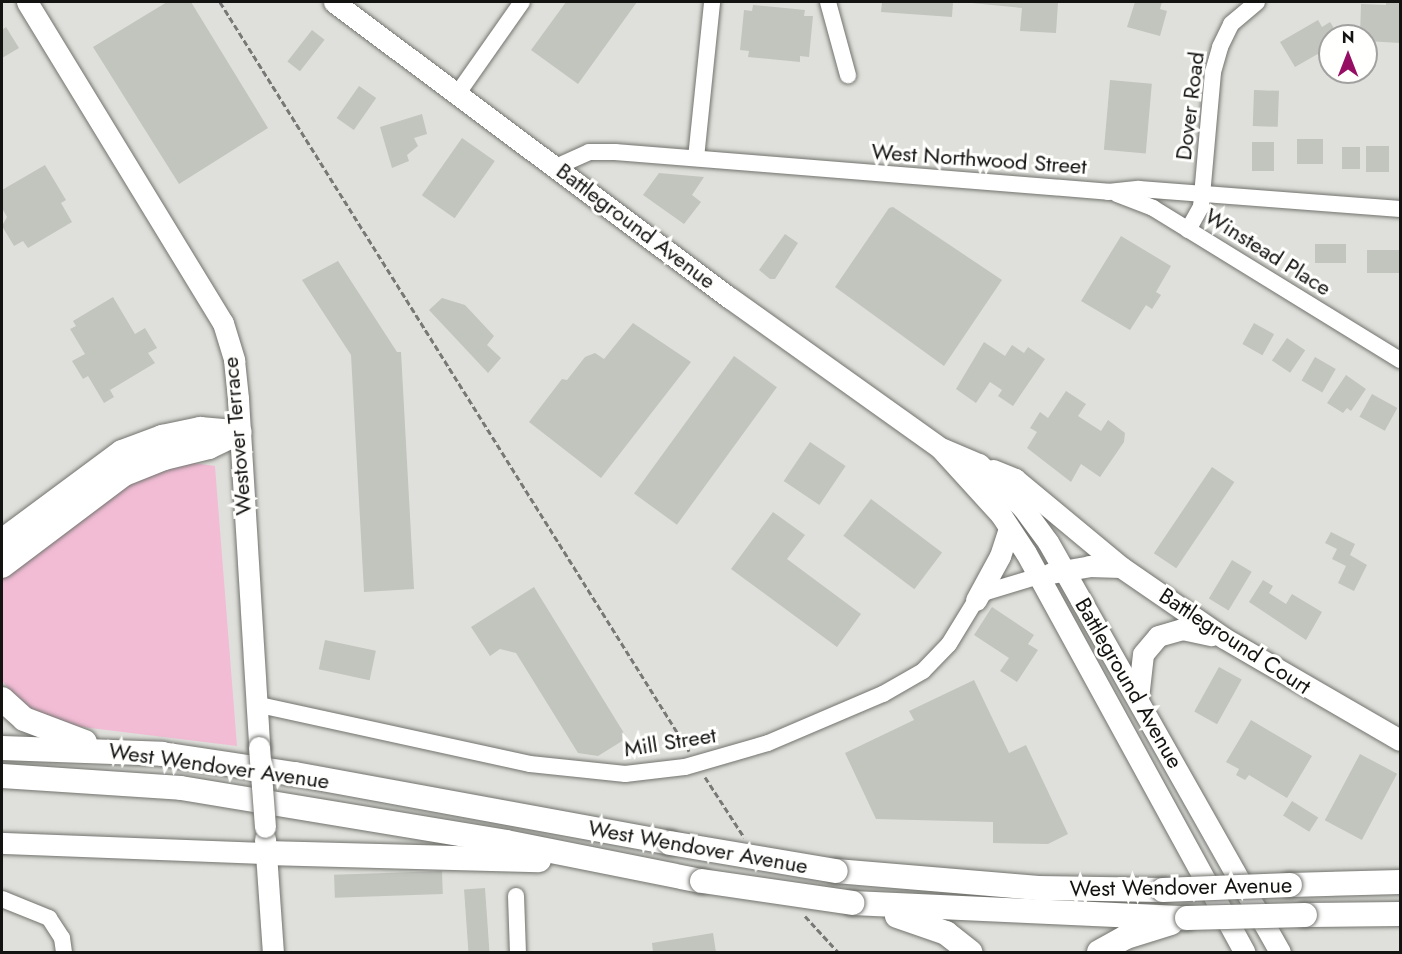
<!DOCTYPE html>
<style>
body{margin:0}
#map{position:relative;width:1402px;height:954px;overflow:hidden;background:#dfe0db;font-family:Jost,sans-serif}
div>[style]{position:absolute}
.green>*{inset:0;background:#f2bcd5}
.building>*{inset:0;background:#c2c4be;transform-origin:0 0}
.path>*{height:3px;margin-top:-1.5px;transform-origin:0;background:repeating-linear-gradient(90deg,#787976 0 6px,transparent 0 9px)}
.roads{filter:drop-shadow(0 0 2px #72736e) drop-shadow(0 0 2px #72736e)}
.minor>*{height:16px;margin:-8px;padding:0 8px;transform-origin:8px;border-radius:8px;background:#fff}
.major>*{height:21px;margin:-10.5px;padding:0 10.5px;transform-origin:10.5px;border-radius:10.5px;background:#fff}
.highway>*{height:24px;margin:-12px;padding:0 12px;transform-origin:12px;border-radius:12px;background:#fff}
.bridges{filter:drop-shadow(0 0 2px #72736e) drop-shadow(0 0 2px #72736e)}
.major-bridge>*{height:21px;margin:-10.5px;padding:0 10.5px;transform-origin:10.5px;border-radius:10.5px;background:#fff}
.highway-bridge>*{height:24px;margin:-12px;padding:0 12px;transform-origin:12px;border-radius:12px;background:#fff}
span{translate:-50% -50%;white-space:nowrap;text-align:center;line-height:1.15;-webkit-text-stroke:6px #fffffe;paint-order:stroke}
.street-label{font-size:22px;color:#131412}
.frame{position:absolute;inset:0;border:3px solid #131412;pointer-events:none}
.north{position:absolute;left:1318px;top:24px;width:60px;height:60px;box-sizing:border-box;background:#fffffe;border:2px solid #a1a1a0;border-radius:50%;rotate:0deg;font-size:16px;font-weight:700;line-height:24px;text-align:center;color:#131412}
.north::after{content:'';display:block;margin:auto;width:21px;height:27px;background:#960e64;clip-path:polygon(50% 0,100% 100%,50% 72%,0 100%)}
</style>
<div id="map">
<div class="green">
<i style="clip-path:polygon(194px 463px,215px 466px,237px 746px,74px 726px,25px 706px,2px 681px,2px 578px,15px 563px,140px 477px)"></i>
</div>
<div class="building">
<i style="clip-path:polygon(167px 2px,191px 2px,268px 128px,179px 184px,93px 47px)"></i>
<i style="clip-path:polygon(566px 2px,637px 2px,578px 84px,531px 50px)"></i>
<i style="clip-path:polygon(882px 2px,953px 2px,952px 17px,881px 12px)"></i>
<i style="clip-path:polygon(961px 2px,1058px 3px,1056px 33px,1020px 31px,1022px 8px)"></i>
<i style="clip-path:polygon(1135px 2px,1162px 2px,1160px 9px,1167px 11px,1160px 36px,1127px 27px)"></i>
<i style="clip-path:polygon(1386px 2px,1400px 2px,1400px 43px,1366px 41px,1366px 36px,1360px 36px,1361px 4px,1386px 5px)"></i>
<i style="clip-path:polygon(753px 5px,805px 10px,804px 16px,813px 16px,809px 57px,800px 56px,800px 62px,748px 57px,749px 51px,740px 50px,744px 10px,752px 11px)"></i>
<i style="clip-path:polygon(1318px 20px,1322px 27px,1330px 22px,1339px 36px,1330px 36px,1330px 47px,1295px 67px,1280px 42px)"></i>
<i style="clip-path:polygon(6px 27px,19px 48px,2px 58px,2px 30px)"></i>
<i style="left:312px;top:30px;width:16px;height:40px;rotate:38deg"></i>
<i style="left:1110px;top:80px;width:42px;height:70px;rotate:5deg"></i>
<i style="left:359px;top:86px;width:21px;height:39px;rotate:35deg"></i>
<i style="left:1254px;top:90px;width:25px;height:36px;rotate:2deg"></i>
<i style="clip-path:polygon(422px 114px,427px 134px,414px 138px,418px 146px,407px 155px,409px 161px,392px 168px,380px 127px)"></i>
<i style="left:462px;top:138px;width:40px;height:70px;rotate:35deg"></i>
<i style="left:1297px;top:139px;width:26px;height:25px"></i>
<i style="left:1252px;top:142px;width:22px;height:29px"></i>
<i style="left:1366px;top:146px;width:23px;height:26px"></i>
<i style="left:1342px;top:147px;width:18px;height:22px"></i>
<i style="clip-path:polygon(45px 165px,66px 200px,61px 203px,72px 222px,28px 248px,23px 241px,14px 246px,2px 226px,7px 217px,2px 208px,2px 190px)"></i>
<i style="clip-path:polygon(659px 173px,704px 177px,692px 195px,701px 202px,684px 224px,643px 195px)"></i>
<i style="clip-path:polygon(893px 207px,1002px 280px,944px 366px,835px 287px,889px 208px)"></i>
<i style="clip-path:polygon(785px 234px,798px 243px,775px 279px,770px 279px,759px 270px)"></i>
<i style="clip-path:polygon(1121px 236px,1171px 266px,1156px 292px,1161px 295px,1152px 309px,1146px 305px,1130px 330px,1081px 301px)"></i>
<i style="left:1315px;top:244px;width:31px;height:19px"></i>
<i style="left:1367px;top:250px;width:33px;height:23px"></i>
<i style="clip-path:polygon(338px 261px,397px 352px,401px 352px,414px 589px,364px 592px,351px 355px,302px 280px)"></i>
<i style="clip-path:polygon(113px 297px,135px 334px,145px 328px,157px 348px,148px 353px,155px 363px,110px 390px,114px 397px,104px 403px,88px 376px,83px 379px,72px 361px,85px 354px,70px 329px,76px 326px,73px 321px)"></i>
<i style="clip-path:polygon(442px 298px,465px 305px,494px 336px,487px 345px,501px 358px,488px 373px,429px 310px)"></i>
<i style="clip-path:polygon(633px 323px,691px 362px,601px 478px,529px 422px,562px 379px,567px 380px,585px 357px,595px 353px,604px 359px)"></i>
<i style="left:1254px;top:323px;width:23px;height:24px;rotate:29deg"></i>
<i style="left:1287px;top:338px;width:22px;height:27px;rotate:34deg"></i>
<i style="clip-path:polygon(984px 342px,1005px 356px,1012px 345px,1024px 353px,1028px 347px,1045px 359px,1013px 406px,998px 396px,1002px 390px,990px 382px,976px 403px,956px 389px)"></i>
<i style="left:734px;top:356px;width:53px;height:170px;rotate:36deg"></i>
<i style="left:1315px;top:357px;width:24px;height:27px;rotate:30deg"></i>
<i style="clip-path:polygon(1346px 375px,1366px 389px,1351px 411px,1347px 408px,1343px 413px,1327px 403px)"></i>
<i style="clip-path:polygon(1066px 391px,1086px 404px,1078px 416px,1101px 431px,1108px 420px,1125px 433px,1124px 442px,1100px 477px,1081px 464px,1071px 482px,1027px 448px,1037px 432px,1030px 428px,1040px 412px,1048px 418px)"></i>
<i style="left:1372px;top:394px;width:29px;height:26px;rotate:29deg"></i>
<i style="left:810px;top:442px;width:43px;height:47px;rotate:34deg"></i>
<i style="left:1212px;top:467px;width:27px;height:104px;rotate:34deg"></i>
<i style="left:871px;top:499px;width:89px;height:46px;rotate:37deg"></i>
<i style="clip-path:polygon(773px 512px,805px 535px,787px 559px,861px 614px,837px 647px,731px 569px)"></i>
<i style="clip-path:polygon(1331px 532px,1355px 544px,1350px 555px,1367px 565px,1354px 591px,1338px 583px,1346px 566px,1332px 559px,1337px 549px,1325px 543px)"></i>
<i style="left:1232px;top:560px;width:23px;height:45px;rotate:31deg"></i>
<i style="clip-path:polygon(1263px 580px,1273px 586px,1269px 593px,1286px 604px,1292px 594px,1322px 612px,1306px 640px,1249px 602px)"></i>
<i style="clip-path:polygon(534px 587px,627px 738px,598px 756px,578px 753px,516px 653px,500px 649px,490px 656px,471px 627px)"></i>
<i style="clip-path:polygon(992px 607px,1034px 635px,1028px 644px,1038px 650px,1017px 682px,1000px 671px,1009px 658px,974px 635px)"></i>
<i style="left:325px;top:640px;width:52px;height:30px;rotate:12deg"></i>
<i style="left:1219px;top:667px;width:26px;height:51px;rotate:29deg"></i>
<i style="clip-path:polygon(974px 680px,1009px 753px,1026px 745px,1068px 834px,1048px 844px,993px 843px,993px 822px,876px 819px,845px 753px,914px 720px,909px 711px)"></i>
<i style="clip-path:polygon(1251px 720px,1312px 756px,1287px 798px,1249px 775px,1245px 780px,1236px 775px,1239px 769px,1226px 762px)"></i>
<i style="left:1360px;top:754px;width:42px;height:75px;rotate:28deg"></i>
<i style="left:1292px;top:801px;width:31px;height:17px;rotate:32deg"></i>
<i style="left:442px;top:871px;width:23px;height:108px;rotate:88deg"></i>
<i style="left:485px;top:888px;width:64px;height:21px;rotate:86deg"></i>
<i style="clip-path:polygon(713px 933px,716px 952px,653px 952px,652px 943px)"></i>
</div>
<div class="path">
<i style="left:220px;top:2px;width:884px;rotate:57.95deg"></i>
<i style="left:705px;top:777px;width:72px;rotate:57deg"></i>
<i style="left:805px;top:916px;width:49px;rotate:47.5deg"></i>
</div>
<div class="roads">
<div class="minor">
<i style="left:828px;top:2px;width:76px;rotate:74.7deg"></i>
<i style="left:458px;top:93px;width:111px;rotate:-54.9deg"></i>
<i style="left:696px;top:158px;width:157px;rotate:-84.1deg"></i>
<i style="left:558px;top:166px;width:34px;rotate:-24deg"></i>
<i style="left:589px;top:152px;width:26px"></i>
<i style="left:615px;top:152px;width:495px;rotate:4.6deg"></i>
<i style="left:1108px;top:192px;width:31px;rotate:-6deg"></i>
<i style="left:1139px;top:189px;width:262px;rotate:4.4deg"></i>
<i style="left:1117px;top:194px;width:39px;rotate:21deg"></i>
<i style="left:1153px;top:208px;width:290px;rotate:31.6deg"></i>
<i style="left:1188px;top:230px;width:26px;rotate:-61deg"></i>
<i style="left:1201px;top:207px;width:136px;rotate:-84.9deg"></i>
<i style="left:1213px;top:72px;width:26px;rotate:-74deg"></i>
<i style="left:1220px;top:47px;width:25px;rotate:-64deg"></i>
<i style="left:1231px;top:24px;width:34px;rotate:-40deg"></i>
<i style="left:255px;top:704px;width:281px;rotate:12.3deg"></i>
<i style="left:530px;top:764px;width:96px;rotate:6deg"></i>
<i style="left:625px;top:774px;width:60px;rotate:-6.7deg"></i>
<i style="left:685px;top:767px;width:86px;rotate:-16.1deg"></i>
<i style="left:768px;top:743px;width:125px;rotate:-23.1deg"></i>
<i style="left:883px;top:694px;width:46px;rotate:-29.9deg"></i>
<i style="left:923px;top:671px;width:37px;rotate:-46deg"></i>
<i style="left:949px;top:644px;width:52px;rotate:-58.5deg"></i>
<i style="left:976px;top:600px;width:13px;rotate:-39deg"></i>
<i style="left:986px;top:592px;width:55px;rotate:-16.8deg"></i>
<i style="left:516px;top:896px;width:56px;rotate:88deg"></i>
<i style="left:2px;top:899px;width:51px;rotate:22deg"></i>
<i style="left:49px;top:918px;width:24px;rotate:57deg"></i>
<i style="left:62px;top:938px;width:14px;rotate:82deg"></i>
</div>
<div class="major">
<i style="left:27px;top:2px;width:376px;rotate:58.6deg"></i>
<i style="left:223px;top:323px;width:39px;rotate:73deg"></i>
<i style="left:234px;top:360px;width:39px;rotate:84deg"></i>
<i style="left:238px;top:399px;width:349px;rotate:86.5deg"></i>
<i style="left:334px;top:2px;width:494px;rotate:36.8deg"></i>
<i style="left:730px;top:298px;width:258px;rotate:35.5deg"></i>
<i style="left:940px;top:448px;width:91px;rotate:47.7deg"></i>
<i style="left:1001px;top:515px;width:45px;rotate:56.7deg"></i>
<i style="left:1026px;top:553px;width:455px;rotate:61.3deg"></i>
<i style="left:943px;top:449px;width:39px;rotate:23deg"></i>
<i style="left:979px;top:464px;width:62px;rotate:45deg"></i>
<i style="left:1023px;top:508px;width:42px;rotate:53.7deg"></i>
<i style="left:1048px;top:542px;width:471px;rotate:60.5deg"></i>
<i style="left:993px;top:470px;width:24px;rotate:22deg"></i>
<i style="left:1015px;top:479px;width:138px;rotate:39.7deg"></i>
<i style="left:1051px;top:573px;width:39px;rotate:-10deg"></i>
<i style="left:1089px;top:566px;width:32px;rotate:2deg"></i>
<i style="left:1121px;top:567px;width:125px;rotate:34.6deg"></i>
<i style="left:1224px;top:638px;width:203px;rotate:30.1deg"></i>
<i style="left:976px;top:600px;width:50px;rotate:-61.4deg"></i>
<i style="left:1000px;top:556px;width:29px;rotate:-72deg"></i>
<i style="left:1138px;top:698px;width:44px;rotate:-83.5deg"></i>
<i style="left:1143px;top:654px;width:23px;rotate:-50deg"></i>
<i style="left:1158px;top:636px;width:25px;rotate:-16deg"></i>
<i style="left:1182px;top:629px;width:30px;rotate:12deg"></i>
<i style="left:265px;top:839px;width:113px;rotate:86deg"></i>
<i style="left:2px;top:843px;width:264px;rotate:2.2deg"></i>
</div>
<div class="highway">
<i style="left:2px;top:541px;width:149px;rotate:-36.6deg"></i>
<i style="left:122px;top:452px;width:43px;rotate:-20.6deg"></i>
<i style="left:162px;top:437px;width:39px;rotate:-12deg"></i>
<i style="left:200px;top:429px;width:37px;rotate:5deg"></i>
<i style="left:2px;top:566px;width:153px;rotate:-37deg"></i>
<i style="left:124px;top:474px;width:43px;rotate:-21.8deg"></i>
<i style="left:164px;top:458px;width:46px;rotate:-13.7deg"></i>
<i style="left:209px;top:447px;width:34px;rotate:-26deg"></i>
<i style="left:2px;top:699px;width:30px;rotate:42deg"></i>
<i style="left:24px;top:719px;width:65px;rotate:20.7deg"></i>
<i style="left:2px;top:748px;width:160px;rotate:2.1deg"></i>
<i style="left:162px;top:754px;width:134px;rotate:8.6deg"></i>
<i style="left:295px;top:774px;width:381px;rotate:10.4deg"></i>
<i style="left:2px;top:776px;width:179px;rotate:3.8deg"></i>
<i style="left:181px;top:788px;width:329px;rotate:9.4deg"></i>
<i style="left:506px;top:842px;width:200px;rotate:11.3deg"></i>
<i style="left:266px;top:853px;width:273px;rotate:1.5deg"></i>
<i style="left:836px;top:871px;width:203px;rotate:4.8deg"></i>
<i style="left:1038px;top:888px;width:125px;rotate:0.9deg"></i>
<i style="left:1290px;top:885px;width:110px;rotate:-1.6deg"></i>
<i style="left:852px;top:903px;width:335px;rotate:2.6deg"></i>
<i style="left:1305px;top:915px;width:95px;rotate:-0.6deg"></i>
<i style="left:897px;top:916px;width:52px;rotate:19.1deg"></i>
<i style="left:946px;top:933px;width:31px;rotate:38deg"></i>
<i style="left:1099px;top:952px;width:31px;rotate:-29deg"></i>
<i style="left:1126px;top:937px;width:47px;rotate:-17.3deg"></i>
</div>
</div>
<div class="bridges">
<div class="major-bridge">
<i style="left:259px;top:747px;width:80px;rotate:85.7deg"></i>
</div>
<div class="highway-bridge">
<i style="left:670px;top:843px;width:168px;rotate:9.6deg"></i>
<i style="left:702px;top:881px;width:152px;rotate:8.3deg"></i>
<i style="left:1163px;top:890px;width:127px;rotate:-2.3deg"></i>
<i style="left:1187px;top:918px;width:118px;rotate:-1.5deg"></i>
</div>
</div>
<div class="street-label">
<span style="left:1190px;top:106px;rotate:-83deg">Dover Road</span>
<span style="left:979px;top:159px;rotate:4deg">West Northwood Street</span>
<span style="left:636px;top:226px;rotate:37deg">Battleground Avenue</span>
<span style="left:1268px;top:252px;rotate:32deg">Winstead Place</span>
<span style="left:237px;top:436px;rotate:-95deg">Westover Terrace</span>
<span style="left:1235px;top:641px;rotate:33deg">Battleground Court</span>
<span style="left:1129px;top:683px;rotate:60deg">Battleground Avenue</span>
<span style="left:670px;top:742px;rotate:-9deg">Mill Street</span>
<span style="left:219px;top:766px;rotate:8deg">West Wendover Avenue</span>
<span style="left:698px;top:847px;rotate:10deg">West Wendover Avenue</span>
<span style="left:1181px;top:887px;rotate:-1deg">West Wendover Avenue</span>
</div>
<div class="frame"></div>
<div class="north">N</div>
</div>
